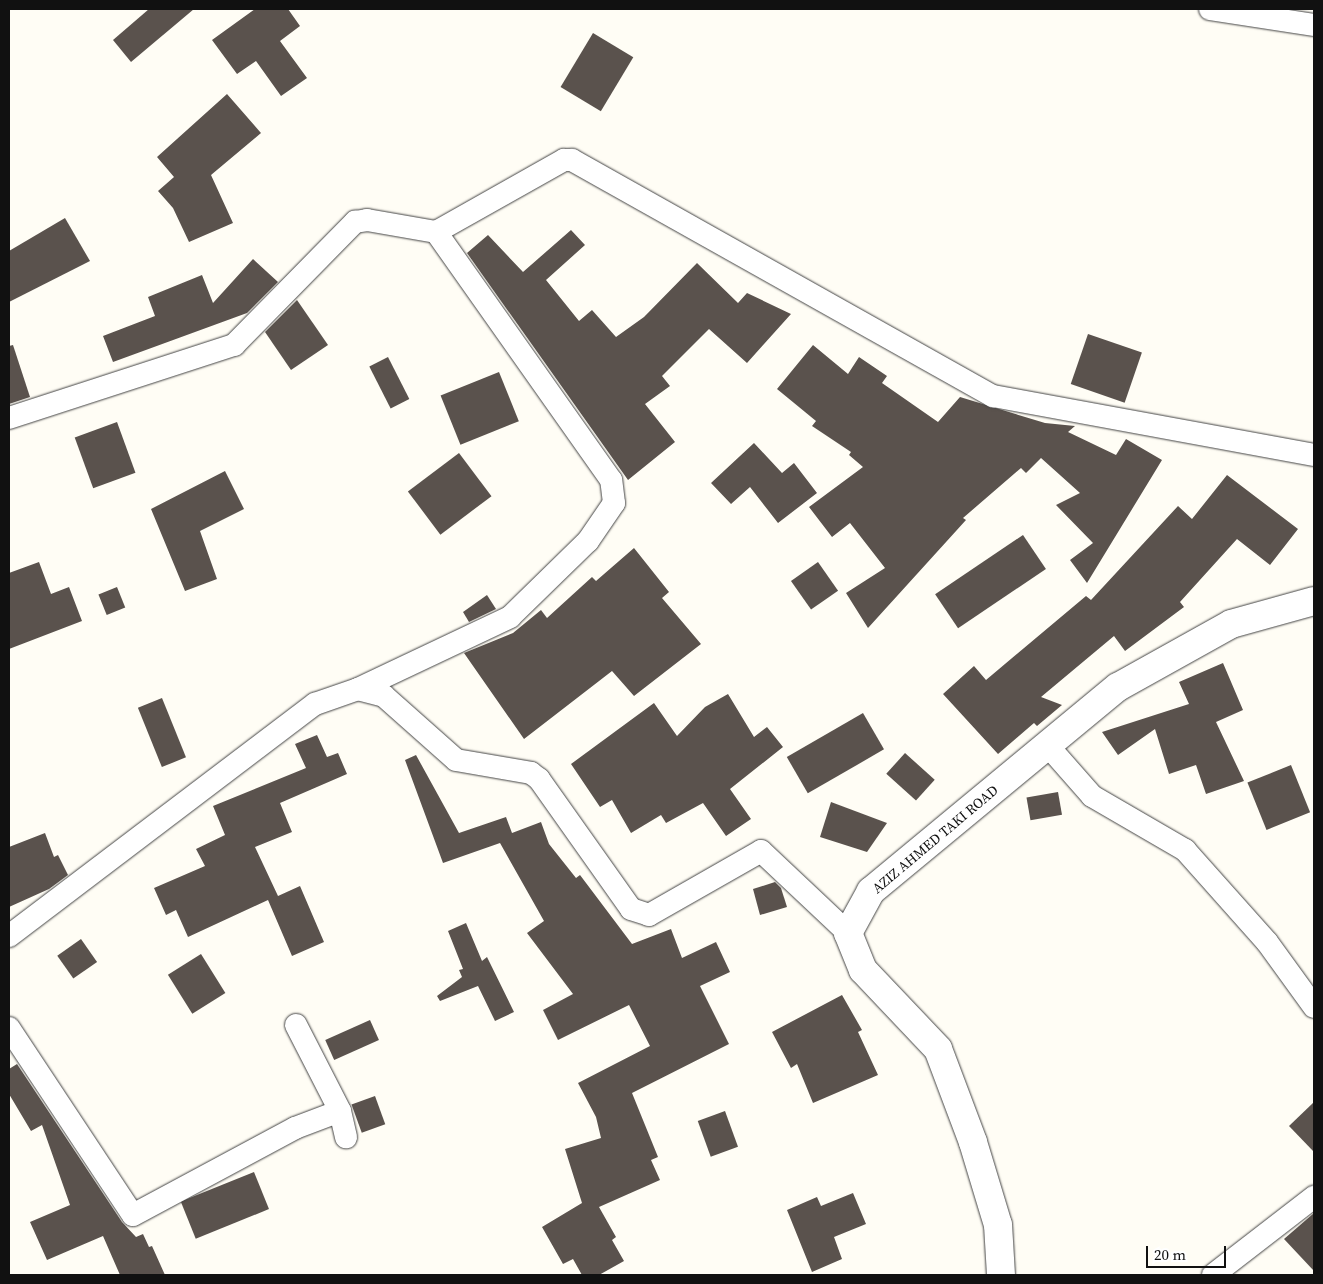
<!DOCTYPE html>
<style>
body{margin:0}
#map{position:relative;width:1323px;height:1284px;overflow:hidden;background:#fffdf5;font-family:"Source Serif 4",serif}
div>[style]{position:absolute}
.building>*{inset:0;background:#5a524d;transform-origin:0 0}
.roads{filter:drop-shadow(0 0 1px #444) drop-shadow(0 0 1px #444)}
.minor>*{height:22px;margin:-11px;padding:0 11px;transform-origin:11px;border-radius:11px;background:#fff}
.tertiary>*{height:28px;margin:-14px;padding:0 14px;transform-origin:14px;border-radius:14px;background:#fff}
span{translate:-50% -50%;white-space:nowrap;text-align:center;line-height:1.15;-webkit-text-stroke:5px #fff;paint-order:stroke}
.street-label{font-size:14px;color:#111}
.frame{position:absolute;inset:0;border:10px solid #111;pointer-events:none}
.scale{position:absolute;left:1146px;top:1246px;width:80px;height:22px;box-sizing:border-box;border:2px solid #111;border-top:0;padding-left:6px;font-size:15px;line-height:18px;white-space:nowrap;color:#111;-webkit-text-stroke:4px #fff;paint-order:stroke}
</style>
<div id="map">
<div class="building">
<i style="clip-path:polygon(149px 9px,194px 9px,131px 62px,113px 40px)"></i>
<i style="clip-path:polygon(255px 9px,288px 9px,300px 26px,280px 41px,307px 78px,281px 96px,256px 61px,237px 74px,212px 40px)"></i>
<i style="left:593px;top:33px;width:47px;height:63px;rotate:31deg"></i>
<i style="clip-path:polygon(227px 94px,261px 133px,211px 175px,233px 223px,189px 242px,173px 208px,158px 191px,174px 177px,157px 157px)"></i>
<i style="clip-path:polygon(65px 218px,90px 261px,9px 302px,9px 251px)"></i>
<i style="clip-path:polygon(571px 230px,585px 245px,546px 280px,579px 321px,592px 310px,616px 337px,644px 317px,697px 263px,738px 303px,747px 293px,791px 314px,747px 363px,709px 329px,662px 376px,670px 386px,645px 404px,675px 442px,628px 480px,467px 253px,488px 235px,523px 272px)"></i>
<i style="clip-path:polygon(253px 259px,278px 282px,247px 313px,113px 362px,103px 336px,155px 316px,148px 297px,202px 275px,213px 303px)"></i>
<i style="clip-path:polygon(297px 300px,328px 345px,291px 370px,265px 332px)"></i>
<i style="left:1088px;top:334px;width:57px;height:53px;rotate:19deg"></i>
<i style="clip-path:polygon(13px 345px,30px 397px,9px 404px,9px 346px)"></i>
<i style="clip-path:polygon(813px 345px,848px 374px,859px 357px,887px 376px,882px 383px,938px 422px,960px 397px,1045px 423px,1075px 426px,1068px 432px,1116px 455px,1126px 439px,1162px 460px,1087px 583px,1070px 560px,1093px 543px,1056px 505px,1080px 493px,1041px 458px,1026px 473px,1021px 468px,963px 518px,966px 520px,868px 628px,846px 593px,885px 568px,850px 523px,832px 537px,809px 507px,863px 467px,849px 455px,851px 452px,812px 426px,816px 421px,777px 389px)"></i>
<i style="left:388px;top:357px;width:47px;height:21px;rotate:63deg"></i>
<i style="left:499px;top:372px;width:53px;height:63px;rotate:68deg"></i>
<i style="left:117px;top:422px;width:54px;height:45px;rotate:70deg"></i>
<i style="clip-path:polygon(754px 443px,782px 473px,794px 463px,817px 493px,778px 523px,750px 487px,731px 504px,711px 483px)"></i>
<i style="left:459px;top:453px;width:54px;height:64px;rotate:53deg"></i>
<i style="clip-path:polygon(225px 471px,244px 509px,200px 531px,217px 579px,185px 591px,151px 509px)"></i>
<i style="clip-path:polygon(1227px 475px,1298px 529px,1270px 565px,1237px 539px,1180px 602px,1184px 607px,1125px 651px,1114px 636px,1041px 697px,1062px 705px,1037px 726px,1034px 723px,998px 754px,943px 694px,974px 666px,986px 680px,1086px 596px,1091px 600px,1178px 506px,1192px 519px)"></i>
<i style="left:1023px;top:535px;width:41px;height:106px;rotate:56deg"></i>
<i style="clip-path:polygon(634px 548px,669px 592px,662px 598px,701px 644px,634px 696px,612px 671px,524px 739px,464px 653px,513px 633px,541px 610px,547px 618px,592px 577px,596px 581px)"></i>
<i style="clip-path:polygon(39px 562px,51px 594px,69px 587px,82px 621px,9px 649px,9px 573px)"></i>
<i style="left:818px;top:562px;width:35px;height:33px;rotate:55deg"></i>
<i style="left:117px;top:587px;width:22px;height:20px;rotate:68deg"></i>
<i style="clip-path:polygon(487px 595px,496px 609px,469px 622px,463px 612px)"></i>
<i style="clip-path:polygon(1223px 663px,1243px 710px,1216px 722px,1244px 781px,1206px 794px,1196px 765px,1169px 774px,1155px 729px,1118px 755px,1102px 732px,1189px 704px,1179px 682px)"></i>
<i style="clip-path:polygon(728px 694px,754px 737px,767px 727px,783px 747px,730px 789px,751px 819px,726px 836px,703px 803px,666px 823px,661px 815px,631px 833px,612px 800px,600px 807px,571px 764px,654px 703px,677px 736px,705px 707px)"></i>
<i style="left:162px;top:698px;width:64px;height:26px;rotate:68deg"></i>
<i style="left:863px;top:713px;width:42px;height:88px;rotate:60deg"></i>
<i style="clip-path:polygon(317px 735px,327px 757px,338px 753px,347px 774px,280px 803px,292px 832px,255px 847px,278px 896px,300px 886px,324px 942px,292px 956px,268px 900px,188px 937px,176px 910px,166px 915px,154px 888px,205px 866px,196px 849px,225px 835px,213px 806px,306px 768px,295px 744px)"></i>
<i style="left:905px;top:753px;width:40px;height:28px;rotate:42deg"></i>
<i style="clip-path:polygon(416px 755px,459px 833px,506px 817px,512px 833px,541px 822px,549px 844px,576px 878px,580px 875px,632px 944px,671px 929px,682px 958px,716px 942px,730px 972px,700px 986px,729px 1044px,632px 1093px,658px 1157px,651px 1160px,660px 1180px,599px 1207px,616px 1237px,612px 1240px,624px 1261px,599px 1275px,582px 1275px,573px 1259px,563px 1264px,542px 1227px,582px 1203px,565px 1149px,601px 1138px,596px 1117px,578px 1083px,650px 1046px,629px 1005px,558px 1040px,543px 1010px,573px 994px,527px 933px,544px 921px,500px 843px,443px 863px,405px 760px)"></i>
<i style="left:1291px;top:765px;width:51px;height:47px;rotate:68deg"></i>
<i style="left:1058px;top:792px;width:23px;height:32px;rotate:80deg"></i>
<i style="clip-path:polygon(831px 802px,887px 823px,867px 852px,820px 837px)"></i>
<i style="clip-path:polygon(45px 833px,54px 857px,58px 855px,68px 875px,49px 889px,9px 907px,9px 847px)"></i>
<i style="clip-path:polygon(775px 882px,781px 888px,787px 907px,760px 915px,753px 889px)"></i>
<i style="clip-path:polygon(466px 923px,482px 961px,487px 957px,514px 1012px,495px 1021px,478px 986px,440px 1001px,437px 996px,462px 977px,459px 970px,463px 969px,448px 931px)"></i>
<i style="left:81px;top:939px;width:28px;height:29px;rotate:55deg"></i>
<i style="left:201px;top:954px;width:46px;height:39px;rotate:58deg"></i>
<i style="clip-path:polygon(842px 995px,862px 1030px,858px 1032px,878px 1075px,813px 1103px,797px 1064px,791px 1068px,772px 1032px)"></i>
<i style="left:370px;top:1020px;width:22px;height:49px;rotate:66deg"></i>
<i style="clip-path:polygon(17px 1064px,122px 1222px,136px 1237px,143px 1234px,149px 1247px,152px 1246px,165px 1275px,120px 1275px,103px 1236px,47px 1260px,30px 1222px,70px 1205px,42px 1125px,31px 1131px,9px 1094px,9px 1069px)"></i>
<i style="left:375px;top:1096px;width:30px;height:25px;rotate:70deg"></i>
<i style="clip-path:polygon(1314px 1102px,1314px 1152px,1289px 1126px)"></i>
<i style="left:725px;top:1111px;width:38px;height:29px;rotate:70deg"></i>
<i style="left:254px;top:1172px;width:40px;height:79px;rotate:68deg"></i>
<i style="clip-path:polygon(853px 1193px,866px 1224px,834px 1237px,842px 1259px,812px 1272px,787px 1210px,817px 1197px,821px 1206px)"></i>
<i style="clip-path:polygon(1314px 1213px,1314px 1271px,1284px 1239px)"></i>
</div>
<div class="roads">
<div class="minor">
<i style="left:1210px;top:9px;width:105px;rotate:8.7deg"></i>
<i style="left:9px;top:418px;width:237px;rotate:-18deg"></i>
<i style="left:234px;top:345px;width:173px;rotate:-45.5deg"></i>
<i style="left:355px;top:222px;width:12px;rotate:-9deg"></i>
<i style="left:367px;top:220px;width:70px;rotate:9.9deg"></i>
<i style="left:436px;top:232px;width:147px;rotate:-29.4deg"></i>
<i style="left:564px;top:160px;width:8px"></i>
<i style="left:572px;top:160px;width:483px;rotate:29.3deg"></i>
<i style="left:993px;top:396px;width:326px;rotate:10.4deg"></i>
<i style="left:358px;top:689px;width:168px;rotate:-25.3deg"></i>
<i style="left:510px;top:617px;width:109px;rotate:-44.3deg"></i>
<i style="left:588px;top:541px;width:46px;rotate:-55.6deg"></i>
<i style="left:614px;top:503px;width:23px;rotate:-97deg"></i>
<i style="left:611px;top:480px;width:304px;rotate:-125.2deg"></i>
<i style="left:1049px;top:747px;width:65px;rotate:48.7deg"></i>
<i style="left:1092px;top:796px;width:108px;rotate:30.1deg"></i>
<i style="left:1185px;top:850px;width:123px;rotate:48.3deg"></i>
<i style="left:1267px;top:942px;width:80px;rotate:54.1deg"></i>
<i style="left:9px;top:936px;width:384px;rotate:-37.2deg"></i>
<i style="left:315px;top:704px;width:46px;rotate:-19.2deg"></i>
<i style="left:358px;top:689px;width:27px;rotate:15deg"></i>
<i style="left:384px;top:696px;width:96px;rotate:41.6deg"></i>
<i style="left:456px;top:760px;width:76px;rotate:9.8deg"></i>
<i style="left:531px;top:773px;width:10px;rotate:37deg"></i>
<i style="left:539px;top:779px;width:159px;rotate:54.7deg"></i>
<i style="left:631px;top:909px;width:19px;rotate:18deg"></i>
<i style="left:649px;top:915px;width:129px;rotate:-29.7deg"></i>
<i style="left:761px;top:851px;width:120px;rotate:43.3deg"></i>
<i style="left:296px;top:1025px;width:97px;rotate:62.9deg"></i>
<i style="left:340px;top:1111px;width:27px;rotate:77deg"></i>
<i style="left:9px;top:1028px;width:224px;rotate:56.5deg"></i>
<i style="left:133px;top:1215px;width:184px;rotate:-28.2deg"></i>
<i style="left:295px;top:1128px;width:48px;rotate:-20.7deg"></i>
<i style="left:1213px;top:1275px;width:128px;rotate:-37.7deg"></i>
</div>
<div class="tertiary">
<i style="left:1001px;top:1275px;width:50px;rotate:-93.4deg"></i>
<i style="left:998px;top:1225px;width:87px;rotate:-106.8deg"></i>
<i style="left:973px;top:1142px;width:99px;rotate:-110.6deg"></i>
<i style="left:938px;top:1049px;width:109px;rotate:-133.5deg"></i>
<i style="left:863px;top:970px;width:40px;rotate:-112deg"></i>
<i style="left:848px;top:933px;width:48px;rotate:-61.3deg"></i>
<i style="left:871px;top:891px;width:320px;rotate:-39.6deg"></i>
<i style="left:1118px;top:687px;width:129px;rotate:-29.1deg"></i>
<i style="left:1231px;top:624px;width:86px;rotate:-15.5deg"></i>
</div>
</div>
<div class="street-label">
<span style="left:935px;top:839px;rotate:-40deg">AZIZ AHMED TAKI ROAD</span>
</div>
<div class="frame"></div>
<div class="scale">20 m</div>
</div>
